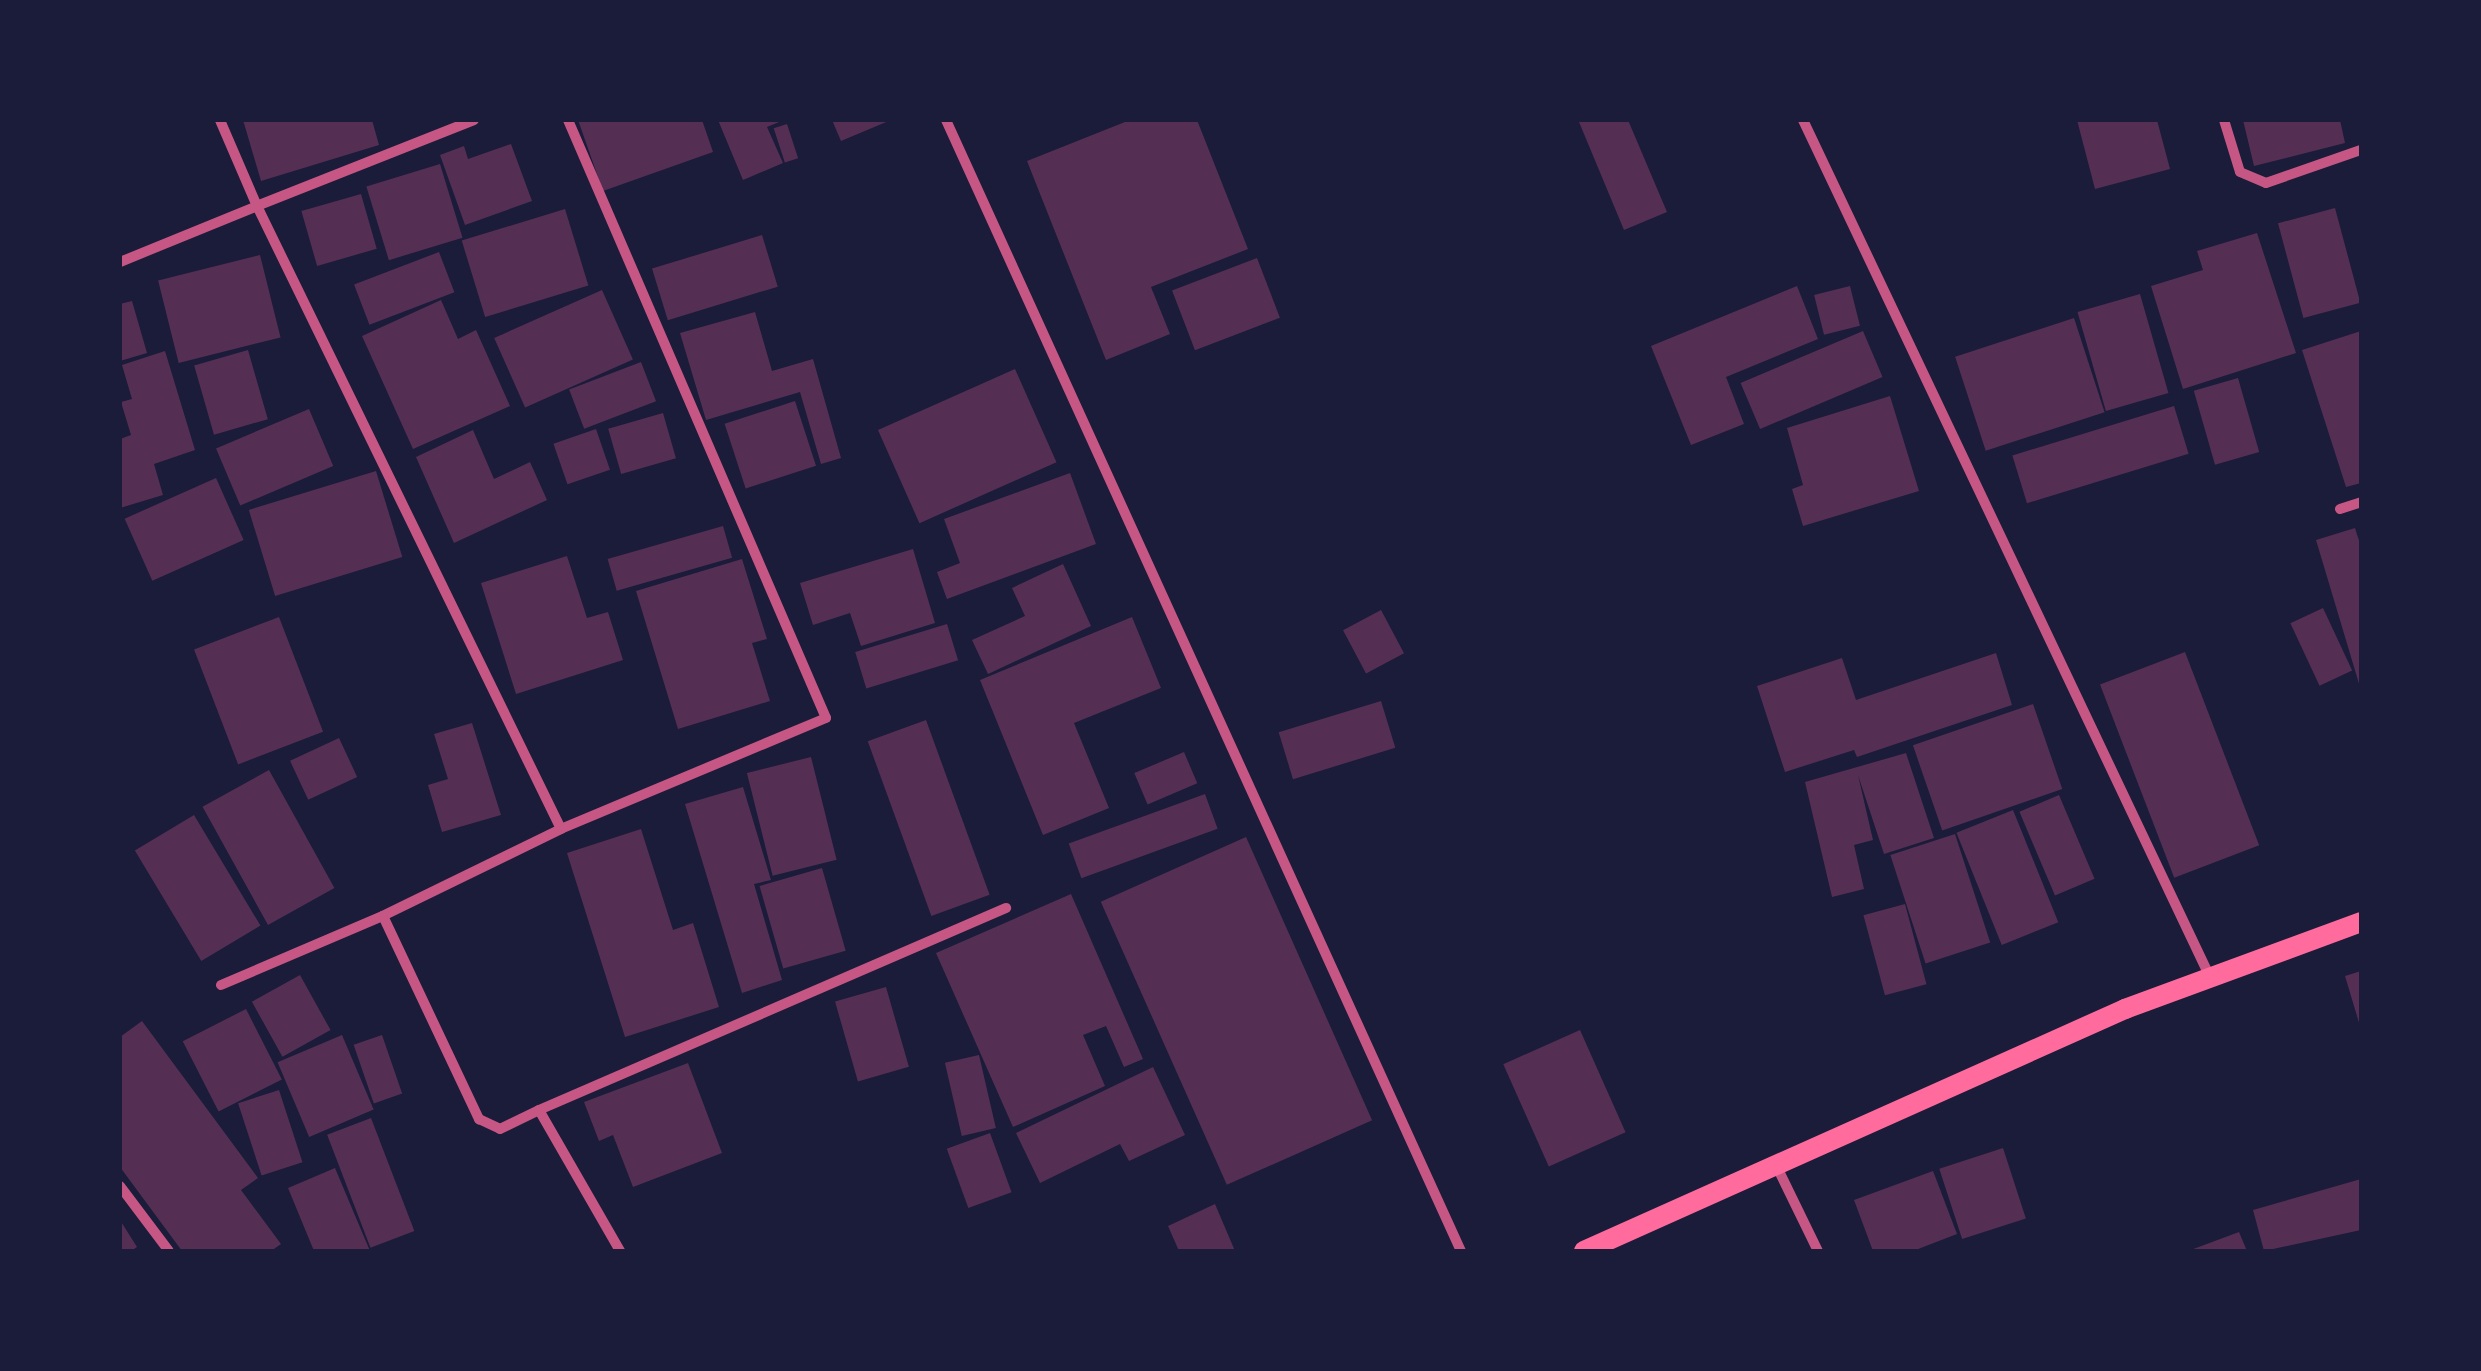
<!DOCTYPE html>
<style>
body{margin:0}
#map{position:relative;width:2481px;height:1371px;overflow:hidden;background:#1b1b3a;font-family:Spectral,serif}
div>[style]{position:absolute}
.building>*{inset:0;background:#542f53;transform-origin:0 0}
.minor>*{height:10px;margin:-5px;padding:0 5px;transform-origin:5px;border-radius:5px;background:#c65784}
.secondary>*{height:20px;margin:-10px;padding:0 10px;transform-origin:10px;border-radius:10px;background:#ff6b9d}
span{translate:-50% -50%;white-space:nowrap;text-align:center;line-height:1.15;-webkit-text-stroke:8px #1b1b3a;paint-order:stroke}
.frame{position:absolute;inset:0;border:122px solid #1b1b3a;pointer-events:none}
</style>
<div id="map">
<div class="building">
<i style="clip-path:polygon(243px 120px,372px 120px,379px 145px,261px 181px)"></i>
<i style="clip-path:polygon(578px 120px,702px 120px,713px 152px,603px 191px)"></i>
<i style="clip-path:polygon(718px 120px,784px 120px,767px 127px,783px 163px,743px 180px)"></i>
<i style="clip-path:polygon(832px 120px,891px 120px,841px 141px)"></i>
<i style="clip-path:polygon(1130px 120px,1197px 120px,1248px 249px,1151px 287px,1170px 334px,1106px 360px,1027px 161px)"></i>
<i style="clip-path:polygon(1628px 120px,1667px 212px,1624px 230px,1579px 122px)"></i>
<i style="clip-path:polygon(2077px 120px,2157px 120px,2170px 169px,2095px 189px)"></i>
<i style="clip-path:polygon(2243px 120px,2340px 120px,2345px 143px,2254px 166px)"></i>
<i style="left:787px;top:124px;width:36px;height:14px;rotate:72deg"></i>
<i style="clip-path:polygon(511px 144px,532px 201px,465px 225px,440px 155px,464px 146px,468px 159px)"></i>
<i style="left:440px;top:164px;width:77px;height:77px;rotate:73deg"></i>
<i style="left:361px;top:194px;width:57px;height:62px;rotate:74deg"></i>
<i style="left:2335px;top:208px;width:98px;height:59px;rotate:75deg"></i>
<i style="left:565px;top:209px;width:80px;height:108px;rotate:73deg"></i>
<i style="clip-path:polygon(2257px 233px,2296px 353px,2183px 389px,2151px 286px,2203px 270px,2197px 251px)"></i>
<i style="left:762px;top:235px;width:54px;height:115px;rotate:73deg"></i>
<i style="left:439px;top:252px;width:43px;height:91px;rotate:69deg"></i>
<i style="left:260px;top:255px;width:85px;height:105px;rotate:76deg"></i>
<i style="left:1257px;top:258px;width:64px;height:91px;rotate:69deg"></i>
<i style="clip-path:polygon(1797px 286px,1818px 339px,1726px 377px,1744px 424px,1691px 445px,1651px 346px)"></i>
<i style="left:1850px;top:286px;width:41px;height:37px;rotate:76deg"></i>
<i style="left:602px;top:290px;width:76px;height:118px;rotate:66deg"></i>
<i style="left:2140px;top:294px;width:103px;height:65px;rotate:74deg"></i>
<i style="clip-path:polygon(441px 300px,458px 339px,476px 330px,510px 406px,413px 449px,362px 336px)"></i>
<i style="clip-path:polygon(132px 301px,147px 353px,120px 361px,120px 304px)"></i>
<i style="clip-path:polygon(755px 312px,772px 371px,813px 359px,841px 458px,821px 464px,800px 392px,706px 420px,680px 333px)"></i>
<i style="left:2074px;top:318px;width:99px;height:125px;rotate:72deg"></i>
<i style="left:1863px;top:331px;width:50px;height:133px;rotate:67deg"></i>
<i style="clip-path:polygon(2361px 331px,2361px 483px,2346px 487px,2302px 350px)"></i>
<i style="left:248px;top:350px;width:72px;height:56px;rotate:74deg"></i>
<i style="clip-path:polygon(165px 351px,195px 450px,154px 464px,163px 495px,120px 508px,120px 439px,131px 435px,121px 402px,132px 399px,122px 365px)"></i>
<i style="left:641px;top:362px;width:42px;height:77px;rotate:69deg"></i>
<i style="left:1015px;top:369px;width:102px;height:150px;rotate:66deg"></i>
<i style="left:2238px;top:378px;width:77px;height:46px;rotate:74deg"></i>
<i style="clip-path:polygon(1890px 396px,1919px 491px,1803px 526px,1792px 489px,1803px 485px,1787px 428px)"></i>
<i style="left:795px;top:401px;width:68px;height:74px;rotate:72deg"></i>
<i style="left:2174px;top:406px;width:50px;height:169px;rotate:73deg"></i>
<i style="left:309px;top:409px;width:62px;height:101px;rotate:67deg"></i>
<i style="left:663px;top:413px;width:47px;height:57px;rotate:74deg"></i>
<i style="left:596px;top:429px;width:43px;height:45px;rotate:71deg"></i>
<i style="clip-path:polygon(473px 430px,494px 479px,530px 462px,547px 500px,454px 543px,416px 457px)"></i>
<i style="left:376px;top:471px;width:90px;height:133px;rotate:73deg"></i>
<i style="clip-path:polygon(1070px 473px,1096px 544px,947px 599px,937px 572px,960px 563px,944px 519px)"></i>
<i style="left:216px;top:478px;width:68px;height:100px;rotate:66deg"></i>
<i style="left:723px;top:526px;width:33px;height:120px;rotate:74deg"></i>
<i style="clip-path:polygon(2355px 528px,2361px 547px,2360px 687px,2316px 540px)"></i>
<i style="clip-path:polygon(913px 549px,935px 623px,861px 646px,850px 613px,813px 625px,800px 583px)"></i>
<i style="clip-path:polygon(567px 556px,587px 618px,608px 612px,623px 660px,516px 694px,481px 583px)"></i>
<i style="clip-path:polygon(742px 559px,767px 639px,752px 643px,770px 701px,678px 729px,636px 591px)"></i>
<i style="clip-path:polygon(1063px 564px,1091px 626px,988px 674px,972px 640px,1025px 616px,1012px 588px)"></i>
<i style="left:2323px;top:608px;width:69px;height:36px;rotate:65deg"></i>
<i style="left:1381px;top:610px;width:49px;height:43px;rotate:62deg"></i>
<i style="left:279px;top:617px;width:123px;height:91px;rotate:69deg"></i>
<i style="clip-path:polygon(1132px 617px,1161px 688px,1074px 723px,1109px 808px,1043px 835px,980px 680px)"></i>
<i style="left:947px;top:624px;width:38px;height:96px;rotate:73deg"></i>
<i style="left:2185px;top:652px;width:207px;height:91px;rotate:69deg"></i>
<i style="clip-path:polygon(1996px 653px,2012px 705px,1857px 757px,1854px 750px,1785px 772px,1757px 686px,1842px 658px,1856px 700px)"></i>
<i style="left:1381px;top:701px;width:49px;height:107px;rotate:73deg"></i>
<i style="left:2033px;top:704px;width:90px;height:127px;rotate:71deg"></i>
<i style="left:926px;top:720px;width:186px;height:62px;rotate:70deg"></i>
<i style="clip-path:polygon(472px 723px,501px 815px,442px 832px,428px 785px,448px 779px,434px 734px)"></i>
<i style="left:339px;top:738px;width:43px;height:54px;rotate:65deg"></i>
<i style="left:1184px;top:752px;width:34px;height:54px;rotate:67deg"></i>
<i style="clip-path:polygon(1906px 753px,1934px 838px,1884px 854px,1858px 775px,1873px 840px,1854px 845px,1864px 889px,1832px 897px,1805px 782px)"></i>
<i style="left:811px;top:757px;width:106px;height:66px;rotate:76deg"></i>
<i style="left:269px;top:770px;width:135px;height:76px;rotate:61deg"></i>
<i style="clip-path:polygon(743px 787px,771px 880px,754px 884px,782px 980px,742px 993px,685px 804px)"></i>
<i style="left:1205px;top:794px;width:37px;height:145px;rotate:70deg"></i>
<i style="left:2059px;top:795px;width:91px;height:43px;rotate:67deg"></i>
<i style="left:2013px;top:810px;width:121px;height:61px;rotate:68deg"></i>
<i style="left:194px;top:815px;width:129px;height:69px;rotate:59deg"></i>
<i style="clip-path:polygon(641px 829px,673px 930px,693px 923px,719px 1007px,625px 1037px,567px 853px)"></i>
<i style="left:1955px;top:834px;width:114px;height:68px;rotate:72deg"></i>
<i style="left:1246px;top:837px;width:310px;height:159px;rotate:66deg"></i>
<i style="left:822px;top:868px;width:86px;height:65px;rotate:74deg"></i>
<i style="clip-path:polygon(1071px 894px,1143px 1059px,1124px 1067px,1106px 1026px,1083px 1035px,1105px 1086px,1013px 1127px,936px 953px)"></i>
<i style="left:1905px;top:904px;width:83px;height:43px;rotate:75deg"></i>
<i style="clip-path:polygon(2361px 971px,2361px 1026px,2360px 1026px,2345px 976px)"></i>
<i style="left:300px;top:975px;width:63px;height:55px;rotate:61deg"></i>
<i style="left:886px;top:987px;width:83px;height:53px;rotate:74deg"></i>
<i style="left:246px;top:1009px;width:79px;height:71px;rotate:63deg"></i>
<i style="clip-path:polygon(142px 1021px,258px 1178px,241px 1190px,281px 1244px,271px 1251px,182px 1251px,120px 1167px,120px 1037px)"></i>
<i style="left:1580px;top:1030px;width:112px;height:84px;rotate:66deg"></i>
<i style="left:342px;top:1035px;width:81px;height:70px;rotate:67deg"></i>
<i style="left:382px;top:1035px;width:62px;height:30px;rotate:71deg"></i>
<i style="left:979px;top:1055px;width:75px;height:35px;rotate:77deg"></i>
<i style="clip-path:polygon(688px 1063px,722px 1153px,633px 1187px,613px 1135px,599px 1141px,584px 1102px)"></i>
<i style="clip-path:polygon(1153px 1067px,1185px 1135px,1129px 1161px,1120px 1144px,1040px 1183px,1016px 1133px)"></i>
<i style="left:279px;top:1090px;width:76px;height:43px;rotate:72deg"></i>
<i style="left:371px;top:1118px;width:121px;height:47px;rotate:69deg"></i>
<i style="left:990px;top:1133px;width:63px;height:46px;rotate:70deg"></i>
<i style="left:2003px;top:1148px;width:74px;height:67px;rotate:72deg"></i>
<i style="clip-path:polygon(335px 1168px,370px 1251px,314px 1251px,288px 1188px)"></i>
<i style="clip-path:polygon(1933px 1171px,1957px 1234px,1913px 1251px,1873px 1251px,1854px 1200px)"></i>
<i style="clip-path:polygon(2361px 1179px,2361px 1230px,2264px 1251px,2253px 1210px)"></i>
<i style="clip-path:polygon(1215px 1204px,1235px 1251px,1179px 1251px,1168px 1226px)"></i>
<i style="clip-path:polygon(120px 1220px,137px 1247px,131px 1251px,120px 1251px)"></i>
<i style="clip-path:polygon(2239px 1232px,2247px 1251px,2188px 1251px)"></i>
</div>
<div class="minor">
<i style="left:474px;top:120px;width:233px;rotate:158.4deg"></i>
<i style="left:257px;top:206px;width:693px;rotate:63.99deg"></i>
<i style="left:568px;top:120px;width:651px;rotate:66.66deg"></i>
<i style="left:826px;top:718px;width:287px;rotate:157.3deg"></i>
<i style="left:561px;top:829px;width:198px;rotate:154deg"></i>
<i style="left:383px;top:916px;width:225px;rotate:64.7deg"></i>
<i style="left:479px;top:1119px;width:23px;rotate:25deg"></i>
<i style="left:500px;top:1129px;width:43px;rotate:-26deg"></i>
<i style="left:539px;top:1110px;width:163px;rotate:60.1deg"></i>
<i style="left:946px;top:120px;width:1243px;rotate:65.52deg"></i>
<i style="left:1803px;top:120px;width:949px;rotate:64.6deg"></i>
<i style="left:2224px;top:120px;width:54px;rotate:72.9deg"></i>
<i style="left:2240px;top:172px;width:28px;rotate:23deg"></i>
<i style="left:2266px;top:183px;width:101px;rotate:-19.2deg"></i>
<i style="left:120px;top:262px;width:148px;rotate:-22.2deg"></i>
<i style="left:257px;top:206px;width:94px;rotate:-113.3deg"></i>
<i style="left:2340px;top:509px;width:22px;rotate:-18deg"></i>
<i style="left:221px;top:985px;width:176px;rotate:-23.1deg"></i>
<i style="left:539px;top:1110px;width:509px;rotate:-23.39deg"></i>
<i style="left:1777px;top:1167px;width:93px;rotate:64deg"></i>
<i style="left:120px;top:1186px;width:81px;rotate:53deg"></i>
</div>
<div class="secondary">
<i style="left:1584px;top:1251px;width:593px;rotate:-24.1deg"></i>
<i style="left:2125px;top:1009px;width:252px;rotate:-20.2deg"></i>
</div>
<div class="frame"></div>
</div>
